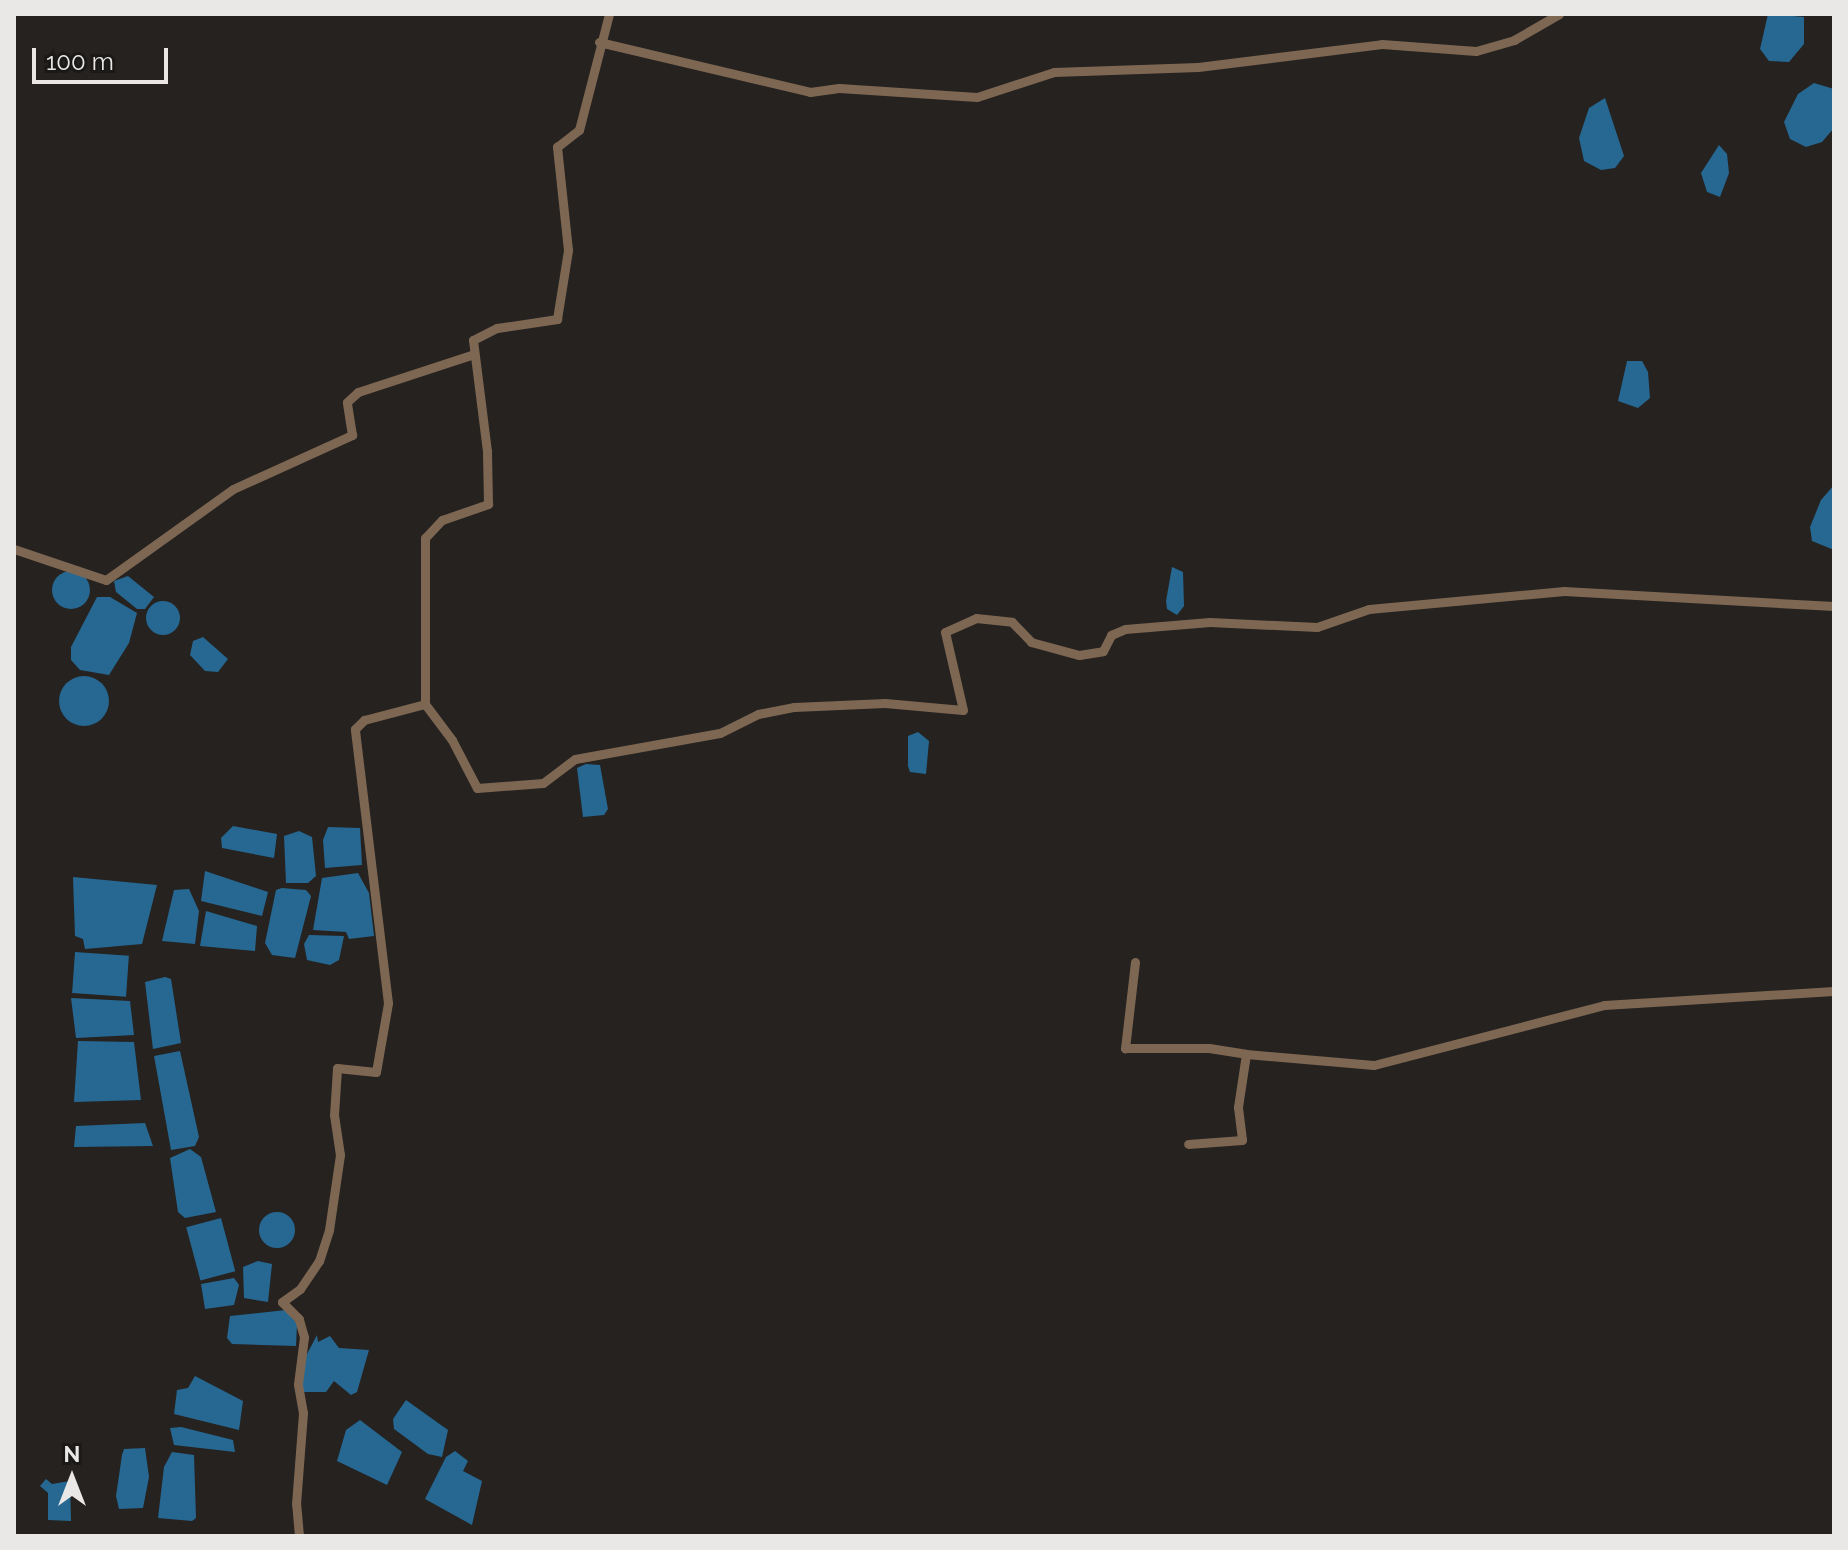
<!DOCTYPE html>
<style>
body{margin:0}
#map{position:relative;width:1848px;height:1550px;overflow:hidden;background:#252220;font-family:Raleway,sans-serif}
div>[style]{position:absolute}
.water>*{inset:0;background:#266892;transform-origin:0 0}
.round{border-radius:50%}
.minor>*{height:9px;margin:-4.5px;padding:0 4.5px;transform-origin:4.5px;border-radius:4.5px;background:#7d6752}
span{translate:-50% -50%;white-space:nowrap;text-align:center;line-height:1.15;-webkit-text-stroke:8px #1b1917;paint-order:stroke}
.frame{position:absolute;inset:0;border:16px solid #eae8e7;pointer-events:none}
.north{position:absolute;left:32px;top:1438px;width:80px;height:80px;-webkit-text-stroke:6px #1b1917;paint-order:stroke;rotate:0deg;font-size:22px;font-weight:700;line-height:32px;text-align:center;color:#eae8e7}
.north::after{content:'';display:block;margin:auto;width:28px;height:36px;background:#eae8e7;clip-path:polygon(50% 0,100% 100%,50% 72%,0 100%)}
.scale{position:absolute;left:32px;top:48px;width:136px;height:36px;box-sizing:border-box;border:4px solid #eae8e7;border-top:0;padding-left:10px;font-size:24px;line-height:28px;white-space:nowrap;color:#eae8e7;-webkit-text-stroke:6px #1b1917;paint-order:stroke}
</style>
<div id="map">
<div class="water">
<i style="clip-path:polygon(1768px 14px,1804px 17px,1804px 44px,1789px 62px,1769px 61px,1760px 49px)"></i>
<i style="clip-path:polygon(1814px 83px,1834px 89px,1834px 128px,1822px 142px,1806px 147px,1790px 139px,1784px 122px,1798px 94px)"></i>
<i style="clip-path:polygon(1605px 98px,1624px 156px,1615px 168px,1601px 170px,1584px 161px,1579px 138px,1589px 108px)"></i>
<i style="clip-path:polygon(1719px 145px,1727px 154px,1729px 173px,1720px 197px,1707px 192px,1701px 173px)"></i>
<i style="clip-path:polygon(1627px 361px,1642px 361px,1648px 372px,1650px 398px,1638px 408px,1618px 401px)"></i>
<i style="clip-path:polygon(1834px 485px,1834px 550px,1812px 541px,1810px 527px,1821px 500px)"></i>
<i style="clip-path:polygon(1172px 567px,1183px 572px,1184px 606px,1177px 615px,1167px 609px,1166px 601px)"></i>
<i class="round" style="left:52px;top:571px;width:38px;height:38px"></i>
<i style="clip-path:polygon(128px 576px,154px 597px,145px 609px,137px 609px,116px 592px,114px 581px)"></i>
<i style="clip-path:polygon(97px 597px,110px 597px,137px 613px,129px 643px,109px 675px,80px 670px,71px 660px,71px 647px)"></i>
<i class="round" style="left:146px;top:601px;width:34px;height:34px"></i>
<i style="clip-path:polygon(203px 637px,228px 659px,218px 672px,205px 671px,190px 655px,193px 641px)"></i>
<i class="round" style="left:59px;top:676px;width:50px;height:50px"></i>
<i style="clip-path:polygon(918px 732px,929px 741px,926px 774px,910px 772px,908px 766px,908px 736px)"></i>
<i style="clip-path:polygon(586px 764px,600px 765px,608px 809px,604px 815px,583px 817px,577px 768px)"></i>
<i style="clip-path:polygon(233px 826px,277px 834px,274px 858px,222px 848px,221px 838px)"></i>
<i style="clip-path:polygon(328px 827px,360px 828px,362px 865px,325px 868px,323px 840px)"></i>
<i style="clip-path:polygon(299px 831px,312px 837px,316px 876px,308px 883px,286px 883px,284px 836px)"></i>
<i style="clip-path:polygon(205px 871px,268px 892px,262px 916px,201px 901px)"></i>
<i style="clip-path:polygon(358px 873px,369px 893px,374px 936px,349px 939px,346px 932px,313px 930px,322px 878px)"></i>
<i style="clip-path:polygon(73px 877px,157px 885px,142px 944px,85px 949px,83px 939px,75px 936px)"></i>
<i style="clip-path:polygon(282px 888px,306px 890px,311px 896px,295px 958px,272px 955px,265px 943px,276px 890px)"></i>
<i style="clip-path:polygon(189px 889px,199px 911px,195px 944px,162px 941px,174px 890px)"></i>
<i style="clip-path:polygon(206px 911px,257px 926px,255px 951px,200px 946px)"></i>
<i style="clip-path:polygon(309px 935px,344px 936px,339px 960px,330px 965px,307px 960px,304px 944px)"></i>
<i style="left:75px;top:952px;width:54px;height:41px;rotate:4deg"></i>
<i style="clip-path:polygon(165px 977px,171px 979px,181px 1043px,153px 1049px,145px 982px)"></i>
<i style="clip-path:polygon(71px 998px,130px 1001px,134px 1035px,76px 1038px)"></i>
<i style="clip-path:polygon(78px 1041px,134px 1042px,141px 1100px,74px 1102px)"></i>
<i style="clip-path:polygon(180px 1051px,199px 1137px,195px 1146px,171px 1150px,154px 1056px)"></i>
<i style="clip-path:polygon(145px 1123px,153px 1146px,74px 1147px,76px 1126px)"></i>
<i style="clip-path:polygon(190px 1149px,201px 1157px,216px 1212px,185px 1218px,178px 1212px,170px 1158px)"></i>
<i class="round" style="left:259px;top:1212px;width:36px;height:36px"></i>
<i style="left:221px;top:1218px;width:55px;height:36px;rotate:75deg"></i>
<i style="clip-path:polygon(258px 1261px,272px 1264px,268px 1302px,244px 1298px,243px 1267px)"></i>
<i style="clip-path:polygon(234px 1278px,239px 1285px,234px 1305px,205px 1309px,201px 1284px)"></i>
<i style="clip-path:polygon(286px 1310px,297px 1324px,296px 1346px,232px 1344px,227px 1338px,230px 1316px)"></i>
<i style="clip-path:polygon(317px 1335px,318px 1342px,330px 1336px,339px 1348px,369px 1350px,357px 1392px,351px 1395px,334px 1381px,326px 1392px,301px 1392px,306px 1356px)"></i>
<i style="clip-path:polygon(195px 1376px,243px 1401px,239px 1430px,174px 1414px,177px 1390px,188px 1388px)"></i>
<i style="clip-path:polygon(406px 1400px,448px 1430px,442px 1457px,428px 1454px,394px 1429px,393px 1419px)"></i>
<i style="clip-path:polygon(360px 1420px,402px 1452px,387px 1485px,337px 1461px,346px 1430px)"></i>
<i style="clip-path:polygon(181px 1427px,233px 1440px,235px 1452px,174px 1445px,170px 1428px)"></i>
<i style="clip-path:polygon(145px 1448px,149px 1477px,143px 1508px,119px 1509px,116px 1496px,122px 1455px,124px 1449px)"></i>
<i style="clip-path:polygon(455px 1451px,468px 1461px,463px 1471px,482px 1481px,472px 1525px,425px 1499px,446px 1457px)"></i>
<i style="clip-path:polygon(172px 1452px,194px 1455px,196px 1518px,192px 1521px,158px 1518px,164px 1467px)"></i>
<i style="clip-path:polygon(46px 1479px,52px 1484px,70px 1481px,71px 1521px,48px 1520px,48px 1493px,40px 1486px)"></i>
</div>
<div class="minor">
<i style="left:599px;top:42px;width:217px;rotate:13.3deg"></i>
<i style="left:810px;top:92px;width:29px;rotate:-8deg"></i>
<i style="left:839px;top:88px;width:138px;rotate:3.7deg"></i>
<i style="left:977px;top:97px;width:81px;rotate:-18deg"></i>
<i style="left:1054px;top:72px;width:144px;rotate:-2deg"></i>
<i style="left:1198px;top:67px;width:185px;rotate:-7.1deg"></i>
<i style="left:1382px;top:44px;width:94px;rotate:4.3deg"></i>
<i style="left:1476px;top:51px;width:40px;rotate:-16deg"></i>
<i style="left:1514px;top:40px;width:52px;rotate:-30deg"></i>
<i style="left:14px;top:549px;width:97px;rotate:18.6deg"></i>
<i style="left:106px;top:580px;width:156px;rotate:-35.6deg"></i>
<i style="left:233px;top:489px;width:131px;rotate:-24.4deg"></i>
<i style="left:352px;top:435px;width:33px;rotate:-99deg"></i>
<i style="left:347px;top:402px;width:15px;rotate:-42deg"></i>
<i style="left:358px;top:392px;width:119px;rotate:-18.1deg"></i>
<i style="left:425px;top:704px;width:45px;rotate:53.1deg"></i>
<i style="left:452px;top:740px;width:54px;rotate:62.5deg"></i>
<i style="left:477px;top:788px;width:66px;rotate:-4.3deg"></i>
<i style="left:543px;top:783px;width:40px;rotate:-37deg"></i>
<i style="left:575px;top:759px;width:147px;rotate:-10.2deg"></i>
<i style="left:720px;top:733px;width:42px;rotate:-26.6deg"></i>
<i style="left:758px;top:714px;width:37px;rotate:-11deg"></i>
<i style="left:794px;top:707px;width:91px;rotate:-2.5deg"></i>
<i style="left:885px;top:703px;width:78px;rotate:5.1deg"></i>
<i style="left:963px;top:710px;width:80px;rotate:-103deg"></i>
<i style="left:945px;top:632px;width:34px;rotate:-24deg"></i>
<i style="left:976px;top:618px;width:36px;rotate:6deg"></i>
<i style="left:1012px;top:622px;width:28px;rotate:46deg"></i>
<i style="left:1031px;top:642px;width:50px;rotate:15.2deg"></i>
<i style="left:1079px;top:655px;width:24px;rotate:-9deg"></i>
<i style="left:1103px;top:651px;width:18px;rotate:-63deg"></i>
<i style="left:1111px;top:635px;width:15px;rotate:-23deg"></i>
<i style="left:1125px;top:629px;width:85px;rotate:-4.7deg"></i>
<i style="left:1210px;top:622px;width:107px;rotate:2.7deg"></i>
<i style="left:1317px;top:627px;width:55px;rotate:-19.1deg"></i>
<i style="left:1369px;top:609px;width:196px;rotate:-5.3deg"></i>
<i style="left:1564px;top:591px;width:270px;rotate:3.2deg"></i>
<i style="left:1135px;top:962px;width:87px;rotate:96.6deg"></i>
<i style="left:1125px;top:1048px;width:84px"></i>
<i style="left:1209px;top:1048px;width:37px;rotate:9deg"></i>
<i style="left:1246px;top:1054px;width:54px;rotate:98.6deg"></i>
<i style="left:1238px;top:1107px;width:33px;rotate:83deg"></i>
<i style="left:1242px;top:1140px;width:54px;rotate:175.8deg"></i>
<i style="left:1246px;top:1054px;width:128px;rotate:4.9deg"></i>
<i style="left:1374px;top:1065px;width:238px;rotate:-14.6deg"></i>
<i style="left:1604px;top:1005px;width:230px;rotate:-3.5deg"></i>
<i style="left:299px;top:1536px;width:32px;rotate:-95deg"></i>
<i style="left:296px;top:1504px;width:91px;rotate:-85.6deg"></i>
<i style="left:303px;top:1413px;width:29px;rotate:-100deg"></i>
<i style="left:298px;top:1384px;width:47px;rotate:-82.7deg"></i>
<i style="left:304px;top:1337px;width:19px;rotate:-106deg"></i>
<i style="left:299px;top:1319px;width:24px;rotate:-135deg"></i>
<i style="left:282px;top:1302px;width:22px;rotate:-36deg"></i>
<i style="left:300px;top:1289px;width:34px;rotate:-56deg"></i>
<i style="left:319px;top:1261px;width:33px;rotate:-72deg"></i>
<i style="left:329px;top:1230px;width:76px;rotate:-81.7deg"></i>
<i style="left:340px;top:1155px;width:40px;rotate:-98.5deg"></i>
<i style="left:334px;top:1115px;width:47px;rotate:-86.3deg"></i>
<i style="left:337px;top:1068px;width:39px;rotate:6deg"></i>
<i style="left:376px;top:1072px;width:70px;rotate:-80.1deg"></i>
<i style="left:388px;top:1003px;width:276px;rotate:-96.9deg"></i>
<i style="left:355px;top:729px;width:13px;rotate:-45deg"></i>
<i style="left:364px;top:720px;width:63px;rotate:-14.7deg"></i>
<i style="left:425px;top:704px;width:166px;rotate:-90deg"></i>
<i style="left:425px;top:538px;width:25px;rotate:-47deg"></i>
<i style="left:442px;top:520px;width:49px;rotate:-19.2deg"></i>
<i style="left:488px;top:504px;width:53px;rotate:-91.1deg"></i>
<i style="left:487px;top:451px;width:112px;rotate:-97.2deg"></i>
<i style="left:473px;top:340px;width:27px;rotate:-27deg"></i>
<i style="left:497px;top:328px;width:61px;rotate:-8.5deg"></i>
<i style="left:557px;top:319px;width:70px;rotate:-80.9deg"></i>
<i style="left:568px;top:250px;width:104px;rotate:-96.1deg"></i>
<i style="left:557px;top:147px;width:28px;rotate:-38deg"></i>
<i style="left:579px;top:130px;width:120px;rotate:-75.5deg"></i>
</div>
<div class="frame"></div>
<div class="north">N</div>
<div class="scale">100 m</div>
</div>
